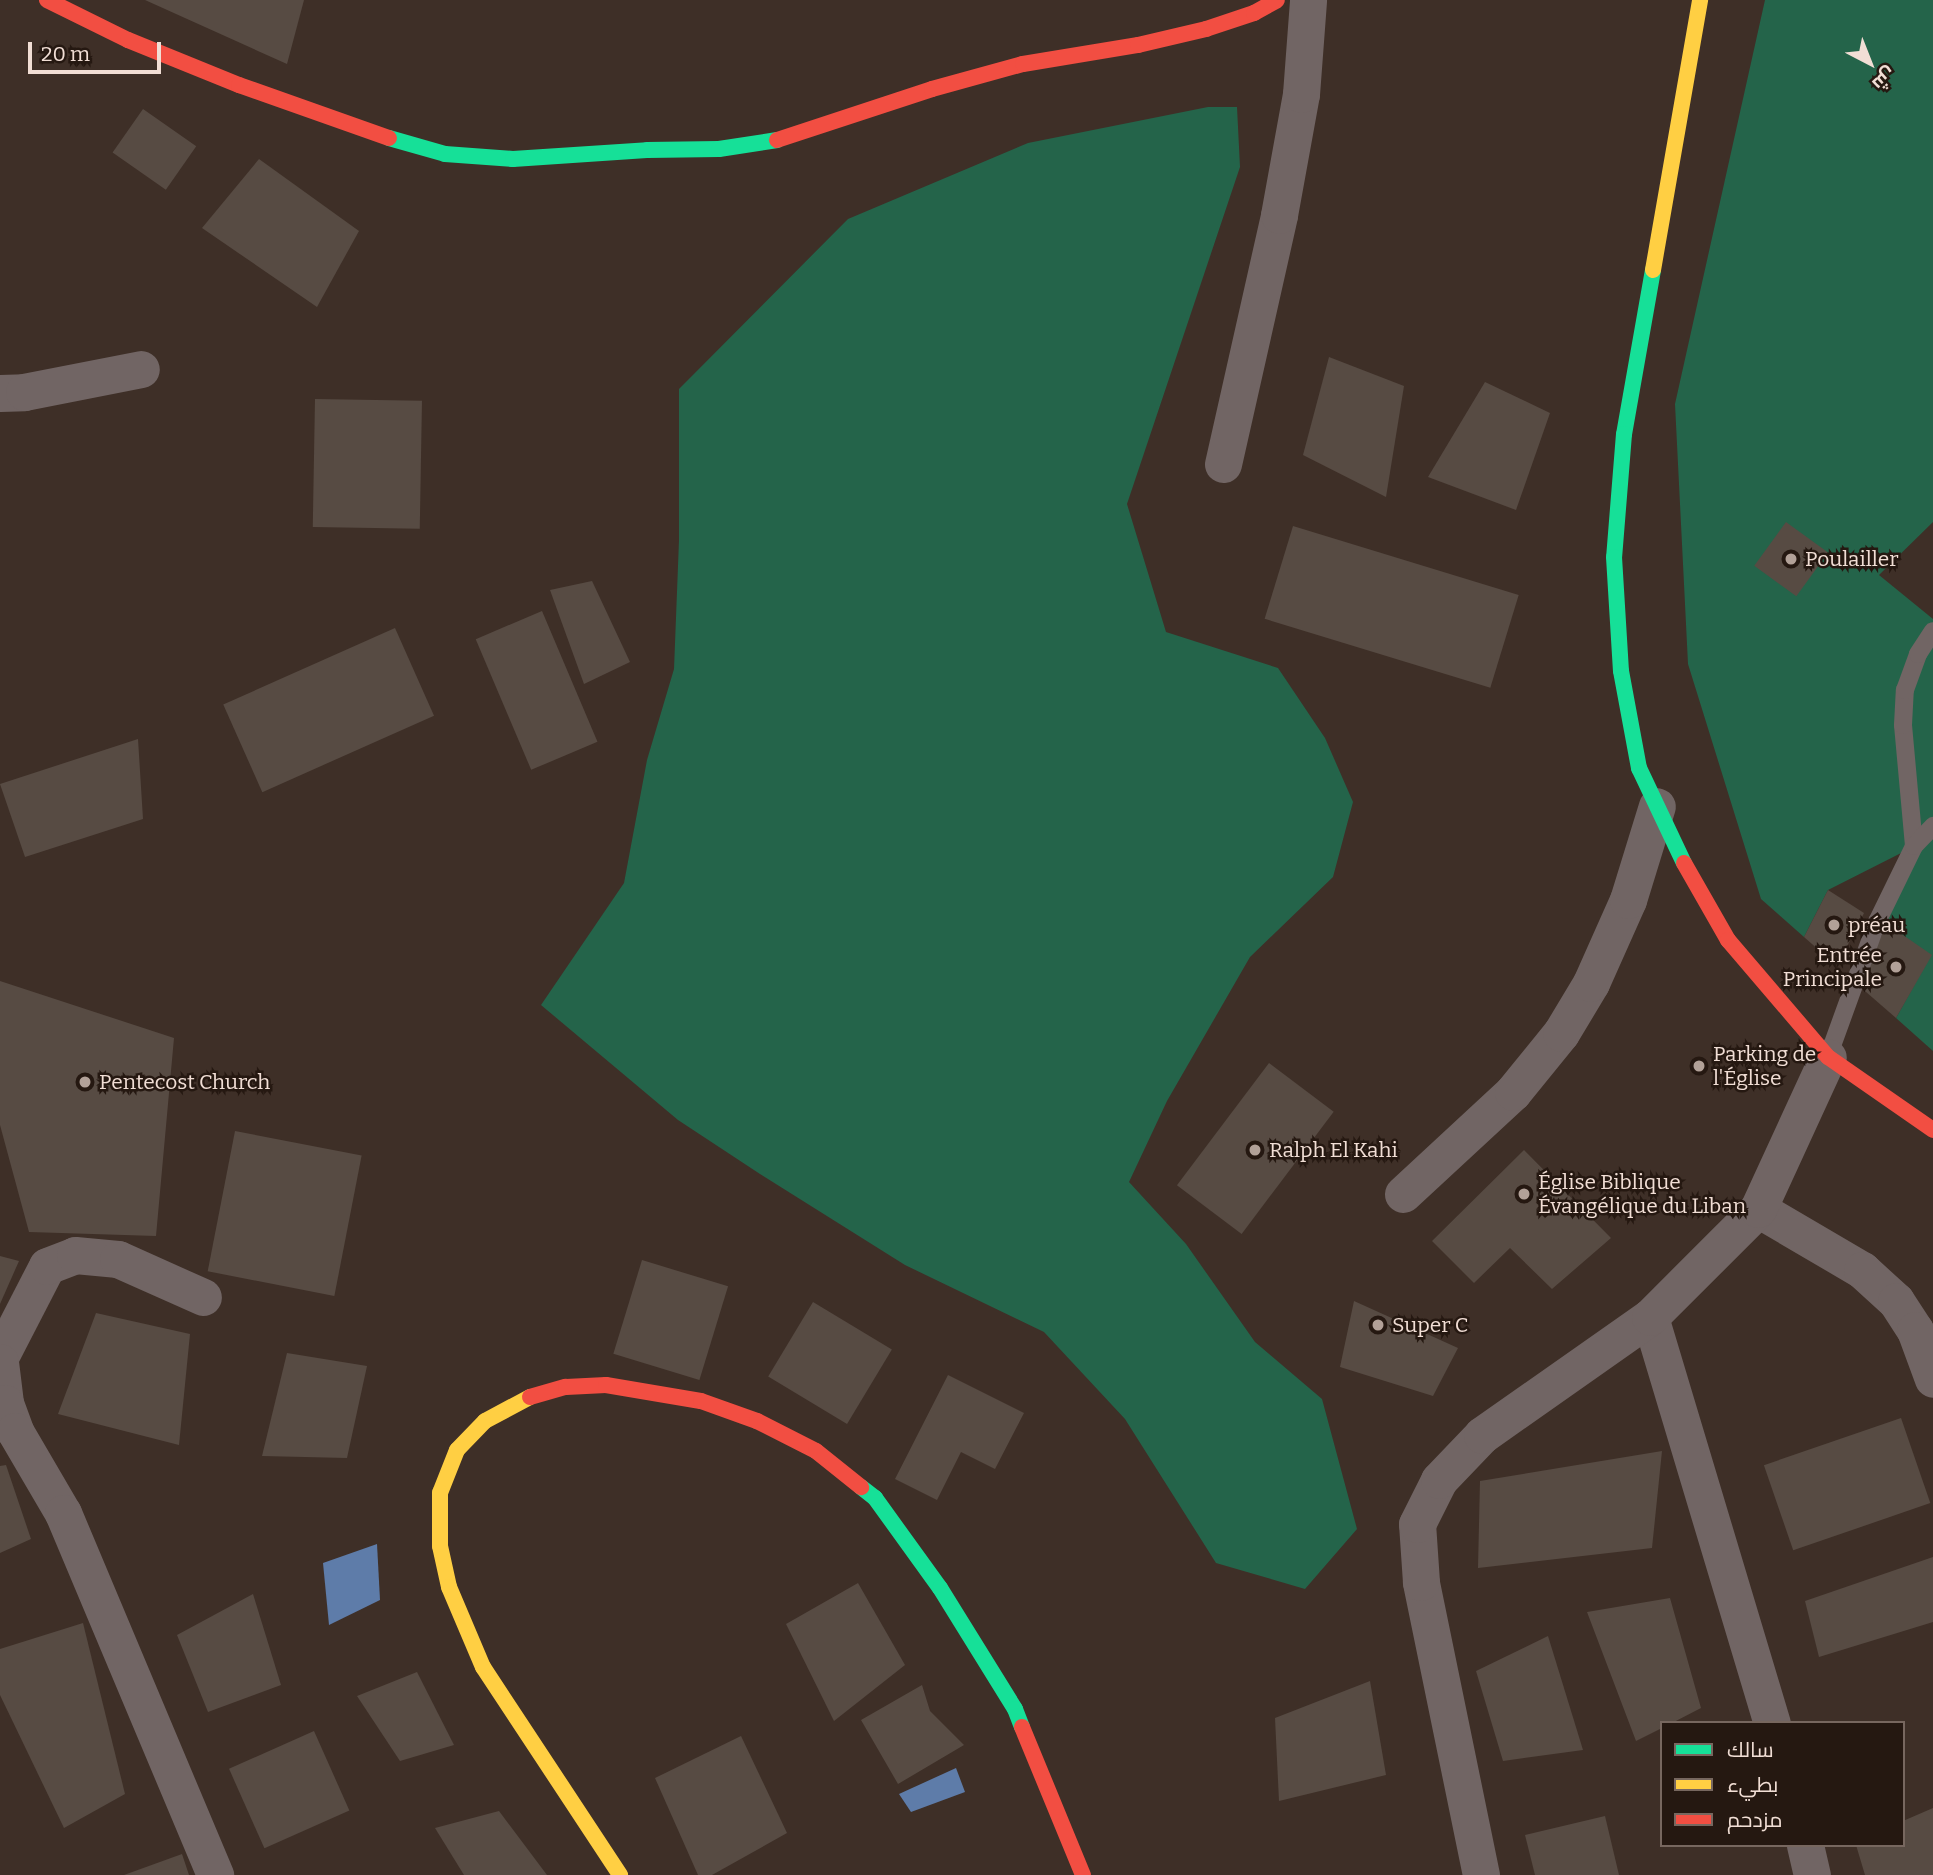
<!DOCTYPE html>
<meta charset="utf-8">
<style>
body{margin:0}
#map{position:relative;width:1933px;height:1875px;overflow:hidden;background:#3e2f27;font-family:Bitter,Cairo,serif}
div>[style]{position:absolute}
.forest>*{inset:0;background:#24644a}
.water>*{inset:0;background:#5e7ca9}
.building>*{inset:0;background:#574b43;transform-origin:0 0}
.lane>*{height:18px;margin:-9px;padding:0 9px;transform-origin:9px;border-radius:9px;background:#716564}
.street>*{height:37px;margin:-18.5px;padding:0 18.5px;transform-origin:18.5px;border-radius:18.5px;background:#716564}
.fast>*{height:16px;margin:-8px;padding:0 8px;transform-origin:8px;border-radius:8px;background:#16e098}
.slow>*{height:16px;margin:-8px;padding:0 8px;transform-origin:8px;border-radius:8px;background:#ffcf43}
.jam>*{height:16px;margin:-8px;padding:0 8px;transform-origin:8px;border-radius:8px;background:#f24e42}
.dots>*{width:19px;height:19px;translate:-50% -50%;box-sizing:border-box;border:4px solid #251811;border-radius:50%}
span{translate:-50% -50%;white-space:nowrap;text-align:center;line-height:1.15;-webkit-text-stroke:5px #251811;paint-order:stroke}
.poi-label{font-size:21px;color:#f1ded5}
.left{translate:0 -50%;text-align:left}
.right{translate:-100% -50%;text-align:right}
.legend{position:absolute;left:1660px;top:1721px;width:245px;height:126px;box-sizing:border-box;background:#251811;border:2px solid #77675f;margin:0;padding:9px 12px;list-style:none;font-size:21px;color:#f1ded5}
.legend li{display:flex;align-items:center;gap:14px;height:35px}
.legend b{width:35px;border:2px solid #77675f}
.north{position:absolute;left:1835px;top:28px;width:70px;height:70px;-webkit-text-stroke:5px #251811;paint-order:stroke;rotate:138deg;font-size:19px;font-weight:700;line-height:28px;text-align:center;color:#f1ded5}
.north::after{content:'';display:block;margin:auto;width:24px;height:32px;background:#f1ded5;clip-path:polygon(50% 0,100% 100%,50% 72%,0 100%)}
.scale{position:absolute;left:28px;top:42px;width:133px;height:32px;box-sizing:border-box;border:4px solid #f1ded5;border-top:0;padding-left:9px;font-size:21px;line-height:24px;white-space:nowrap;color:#f1ded5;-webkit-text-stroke:5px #251811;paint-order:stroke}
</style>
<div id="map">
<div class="forest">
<i style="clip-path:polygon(1765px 0,1933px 0,1933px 522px,1879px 575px,1933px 619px,1933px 1051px,1896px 1018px,1931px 955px,1877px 922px,1913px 847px,1828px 890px,1804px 937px,1761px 899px,1688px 664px,1675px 404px)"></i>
<i style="clip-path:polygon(1208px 107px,1237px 107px,1240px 167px,1127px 504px,1166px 632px,1278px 668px,1325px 738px,1353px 802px,1333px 877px,1250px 957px,1167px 1101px,1129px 1182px,1186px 1244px,1255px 1342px,1322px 1399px,1357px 1529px,1305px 1589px,1216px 1563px,1125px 1419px,1044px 1332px,905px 1265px,760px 1174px,678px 1120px,541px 1005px,624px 883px,647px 760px,674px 669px,679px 540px,679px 389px,848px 219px,1028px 143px)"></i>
</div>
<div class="water">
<i style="clip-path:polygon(377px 1544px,380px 1600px,329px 1625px,323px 1563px)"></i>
<i style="clip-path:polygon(956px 1768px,965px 1792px,911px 1812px,899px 1794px)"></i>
</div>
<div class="building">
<i style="clip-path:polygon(145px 0,304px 0,287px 64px)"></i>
<i style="left:143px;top:109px;width:65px;height:53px;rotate:35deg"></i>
<i style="clip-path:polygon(259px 159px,359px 231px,317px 307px,202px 228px)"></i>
<i style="clip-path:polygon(1329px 357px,1404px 386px,1386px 497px,1303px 455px)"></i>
<i style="clip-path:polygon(1485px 382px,1550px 413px,1516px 510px,1428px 477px)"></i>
<i style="left:315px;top:399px;width:107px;height:128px;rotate:1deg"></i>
<i style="left:1786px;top:522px;width:52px;height:54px;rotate:36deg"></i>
<i style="left:1293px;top:526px;width:236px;height:97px;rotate:17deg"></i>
<i style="clip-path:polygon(592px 581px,630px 662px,584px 684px,550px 590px)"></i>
<i style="left:542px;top:611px;width:142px;height:72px;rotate:67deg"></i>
<i style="left:395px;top:628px;width:96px;height:188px;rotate:66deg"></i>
<i style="clip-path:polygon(138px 739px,143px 819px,25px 857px,0 784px)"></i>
<i style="clip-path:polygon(1828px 890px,1864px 913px,1837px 966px,1804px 937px)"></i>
<i style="clip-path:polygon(1887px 924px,1932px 955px,1896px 1018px,1858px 985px)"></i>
<i style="clip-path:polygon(0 981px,174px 1038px,156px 1236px,29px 1232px,0 1125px)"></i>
<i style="left:1269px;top:1063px;width:81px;height:153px;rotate:37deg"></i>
<i style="left:235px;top:1131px;width:129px;height:143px;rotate:11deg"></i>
<i style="clip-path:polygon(1524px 1150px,1611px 1238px,1552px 1289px,1510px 1248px,1474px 1283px,1432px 1241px)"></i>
<i style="clip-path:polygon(0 1256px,19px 1261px,0 1304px)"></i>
<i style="left:642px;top:1260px;width:90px;height:98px;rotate:17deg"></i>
<i style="clip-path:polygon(1354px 1301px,1458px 1348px,1433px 1396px,1340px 1367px)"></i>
<i style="left:813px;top:1302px;width:92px;height:87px;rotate:31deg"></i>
<i style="clip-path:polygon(96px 1313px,190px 1334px,179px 1445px,58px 1414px)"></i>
<i style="clip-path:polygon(287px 1353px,367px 1366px,347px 1458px,262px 1456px)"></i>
<i style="clip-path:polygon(948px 1375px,1024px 1413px,995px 1469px,961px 1452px,937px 1500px,895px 1479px)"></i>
<i style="left:1901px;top:1418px;width:90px;height:145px;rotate:71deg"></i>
<i style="clip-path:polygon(1662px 1451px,1652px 1548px,1478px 1568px,1480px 1481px)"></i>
<i style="clip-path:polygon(6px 1465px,31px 1539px,0 1553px,0 1466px)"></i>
<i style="clip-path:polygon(1933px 1557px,1933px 1622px,1819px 1657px,1805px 1601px)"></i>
<i style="clip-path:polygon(858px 1583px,905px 1665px,834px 1721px,786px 1624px)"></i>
<i style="clip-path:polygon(253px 1594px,281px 1685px,208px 1712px,177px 1635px)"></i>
<i style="clip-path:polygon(1670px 1598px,1701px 1708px,1672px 1723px,1662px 1723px,1662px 1728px,1636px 1741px,1587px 1612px)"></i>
<i style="clip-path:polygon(83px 1623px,125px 1794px,64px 1828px,0 1695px,0 1649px)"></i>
<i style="clip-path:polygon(1548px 1636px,1583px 1750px,1503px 1761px,1476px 1671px)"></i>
<i style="clip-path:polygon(417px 1672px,454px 1745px,400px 1761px,357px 1696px)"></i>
<i style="clip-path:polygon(1370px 1681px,1386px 1775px,1279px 1801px,1275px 1718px)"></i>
<i style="clip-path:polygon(922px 1685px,930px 1711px,964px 1745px,898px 1784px,861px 1720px)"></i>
<i style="left:314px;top:1731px;width:87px;height:93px;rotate:66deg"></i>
<i style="clip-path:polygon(741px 1736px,787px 1833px,712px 1875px,698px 1875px,655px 1778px)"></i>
<i style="clip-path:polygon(1933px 1808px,1933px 1875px,1865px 1875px,1856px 1845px,1903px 1845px,1903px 1821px)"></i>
<i style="clip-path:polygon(499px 1811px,547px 1875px,464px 1875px,435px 1828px)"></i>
<i style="clip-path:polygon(1605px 1816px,1619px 1875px,1535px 1875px,1525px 1835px)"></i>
<i style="clip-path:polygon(182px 1854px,189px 1875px,124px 1875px)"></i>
</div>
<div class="lane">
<i style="left:1914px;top:846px;width:121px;rotate:-95.2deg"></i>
<i style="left:1903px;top:725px;width:35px;rotate:-87deg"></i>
<i style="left:1905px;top:690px;width:38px;rotate:-70deg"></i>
<i style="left:1918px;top:654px;width:27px;rotate:-57deg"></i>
<i style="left:1828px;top:1057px;width:144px;rotate:-70.1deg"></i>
<i style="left:1877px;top:922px;width:85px;rotate:-64deg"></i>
<i style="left:1914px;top:846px;width:28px;rotate:-46deg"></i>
</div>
<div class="street">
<i style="left:0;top:393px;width:24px;rotate:-2deg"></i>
<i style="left:24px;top:392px;width:119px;rotate:-11.1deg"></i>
<i style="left:1223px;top:464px;width:255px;rotate:-77.3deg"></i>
<i style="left:1279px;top:215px;width:123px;rotate:-79.7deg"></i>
<i style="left:1301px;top:94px;width:94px;rotate:-85.7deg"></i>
<i style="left:1403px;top:1194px;width:150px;rotate:-42.8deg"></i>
<i style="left:1513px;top:1092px;width:76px;rotate:-50.9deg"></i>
<i style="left:1561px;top:1033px;width:58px;rotate:-59deg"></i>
<i style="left:1591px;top:983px;width:91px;rotate:-66deg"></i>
<i style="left:1628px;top:900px;width:98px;rotate:-72.9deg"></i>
<i style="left:1758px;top:1209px;width:121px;rotate:30.4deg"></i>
<i style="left:1862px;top:1270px;width:46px;rotate:42.4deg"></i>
<i style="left:1896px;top:1301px;width:35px;rotate:57deg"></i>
<i style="left:1915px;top:1330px;width:52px;rotate:69.8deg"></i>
<i style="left:1650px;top:1317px;width:424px;rotate:73.3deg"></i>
<i style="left:0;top:1357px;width:102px;rotate:-62.7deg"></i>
<i style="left:47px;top:1266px;width:30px;rotate:-21deg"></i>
<i style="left:75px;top:1255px;width:43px;rotate:5.3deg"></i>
<i style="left:118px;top:1259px;width:93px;rotate:24.1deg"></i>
<i style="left:0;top:1362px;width:41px;rotate:83deg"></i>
<i style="left:5px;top:1403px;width:30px;rotate:70deg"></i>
<i style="left:15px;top:1431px;width:95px;rotate:59.7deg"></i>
<i style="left:63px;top:1513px;width:393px;rotate:67.2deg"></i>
<i style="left:1805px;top:1845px;width:31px;rotate:77deg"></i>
<i style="left:1481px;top:1875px;width:299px;rotate:-101.6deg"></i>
<i style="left:1421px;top:1582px;width:58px;rotate:-93.9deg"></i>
<i style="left:1417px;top:1524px;width:49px;rotate:-63.4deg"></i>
<i style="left:1439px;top:1480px;width:62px;rotate:-46.3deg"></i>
<i style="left:1482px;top:1435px;width:205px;rotate:-35.1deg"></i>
<i style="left:1650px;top:1317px;width:153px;rotate:-45deg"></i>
<i style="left:1758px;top:1209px;width:167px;rotate:-65.3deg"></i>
</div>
<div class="fast">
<i style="left:389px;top:138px;width:58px;rotate:15.9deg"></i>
<i style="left:445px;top:154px;width:68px;rotate:4.2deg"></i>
<i style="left:513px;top:159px;width:134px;rotate:-3.8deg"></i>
<i style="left:647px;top:150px;width:72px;rotate:-0.8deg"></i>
<i style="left:719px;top:149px;width:59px;rotate:-8.8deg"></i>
<i style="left:1653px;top:270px;width:167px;rotate:100deg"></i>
<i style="left:1624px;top:434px;width:123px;rotate:94.6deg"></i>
<i style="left:1614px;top:557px;width:114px;rotate:86.5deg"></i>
<i style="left:1621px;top:671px;width:99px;rotate:79.5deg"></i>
<i style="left:1639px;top:768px;width:105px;rotate:64.7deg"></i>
<i style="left:861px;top:1487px;width:18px;rotate:38deg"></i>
<i style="left:875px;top:1498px;width:111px;rotate:54.2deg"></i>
<i style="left:940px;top:1588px;width:142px;rotate:58.2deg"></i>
<i style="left:1015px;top:1709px;width:19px;rotate:69deg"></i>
</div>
<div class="slow">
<i style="left:1653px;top:270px;width:274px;rotate:-80.1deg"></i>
<i style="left:530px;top:1397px;width:51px;rotate:151.9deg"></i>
<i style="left:485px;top:1421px;width:40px;rotate:134deg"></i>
<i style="left:457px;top:1450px;width:46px;rotate:111.6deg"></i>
<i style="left:440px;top:1493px;width:53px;rotate:90deg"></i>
<i style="left:440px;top:1546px;width:42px;rotate:77.6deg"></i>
<i style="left:449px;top:1587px;width:87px;rotate:67deg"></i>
<i style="left:483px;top:1667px;width:249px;rotate:56.6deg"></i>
</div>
<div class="jam">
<i style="left:47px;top:0;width:90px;rotate:26.3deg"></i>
<i style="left:128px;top:40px;width:120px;rotate:22.1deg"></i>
<i style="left:239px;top:85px;width:159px;rotate:19.5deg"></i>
<i style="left:777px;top:140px;width:163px;rotate:-18.2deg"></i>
<i style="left:932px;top:89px;width:94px;rotate:-15.4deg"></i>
<i style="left:1023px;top:64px;width:117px;rotate:-9.4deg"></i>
<i style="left:1138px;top:45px;width:70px;rotate:-13.2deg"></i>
<i style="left:1206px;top:29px;width:51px;rotate:-18.4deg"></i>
<i style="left:1254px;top:13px;width:26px;rotate:-29deg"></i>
<i style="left:1684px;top:863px;width:89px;rotate:60.3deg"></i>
<i style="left:1728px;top:940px;width:154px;rotate:49.5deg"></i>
<i style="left:1828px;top:1057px;width:128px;rotate:34.8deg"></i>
<i style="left:530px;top:1397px;width:37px;rotate:-16deg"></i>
<i style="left:566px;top:1387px;width:40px;rotate:-2.9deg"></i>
<i style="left:606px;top:1385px;width:96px;rotate:9.6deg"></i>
<i style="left:701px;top:1401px;width:59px;rotate:19.7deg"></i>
<i style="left:757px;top:1421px;width:66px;rotate:27deg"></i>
<i style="left:816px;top:1451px;width:58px;rotate:38.7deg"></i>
<i style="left:1022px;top:1727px;width:160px;rotate:67.6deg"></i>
</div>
<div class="dots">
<i style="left:1791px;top:559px;background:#b2a198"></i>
<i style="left:1834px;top:925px;background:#b2a198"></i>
<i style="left:1896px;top:967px;background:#b2a198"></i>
<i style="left:1699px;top:1066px;background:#b2a198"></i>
<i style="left:85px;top:1082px;background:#b2a198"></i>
<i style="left:1255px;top:1150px;background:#b2a198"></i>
<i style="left:1524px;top:1194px;background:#b2a198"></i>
<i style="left:1378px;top:1325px;background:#b2a198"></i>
</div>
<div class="poi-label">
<span class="left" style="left:1805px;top:559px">Poulailler</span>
<span class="left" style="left:1848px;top:925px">préau</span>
<span class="right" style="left:1882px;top:967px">Entrée<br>Principale</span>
<span class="left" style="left:1713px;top:1066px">Parking de<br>l'Église</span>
<span class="left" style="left:99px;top:1082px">Pentecost Church</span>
<span class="left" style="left:1269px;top:1150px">Ralph El Kahi</span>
<span class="left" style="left:1538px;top:1194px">Église Biblique<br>Évangélique du Liban</span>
<span class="left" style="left:1392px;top:1325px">Super C</span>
</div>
<ul class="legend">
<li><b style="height:9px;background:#16e098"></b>سالك</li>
<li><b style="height:9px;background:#ffcf43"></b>بطيء</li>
<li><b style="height:9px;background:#f24e42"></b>مزدحم</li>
</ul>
<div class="north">ش</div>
<div class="scale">20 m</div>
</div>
